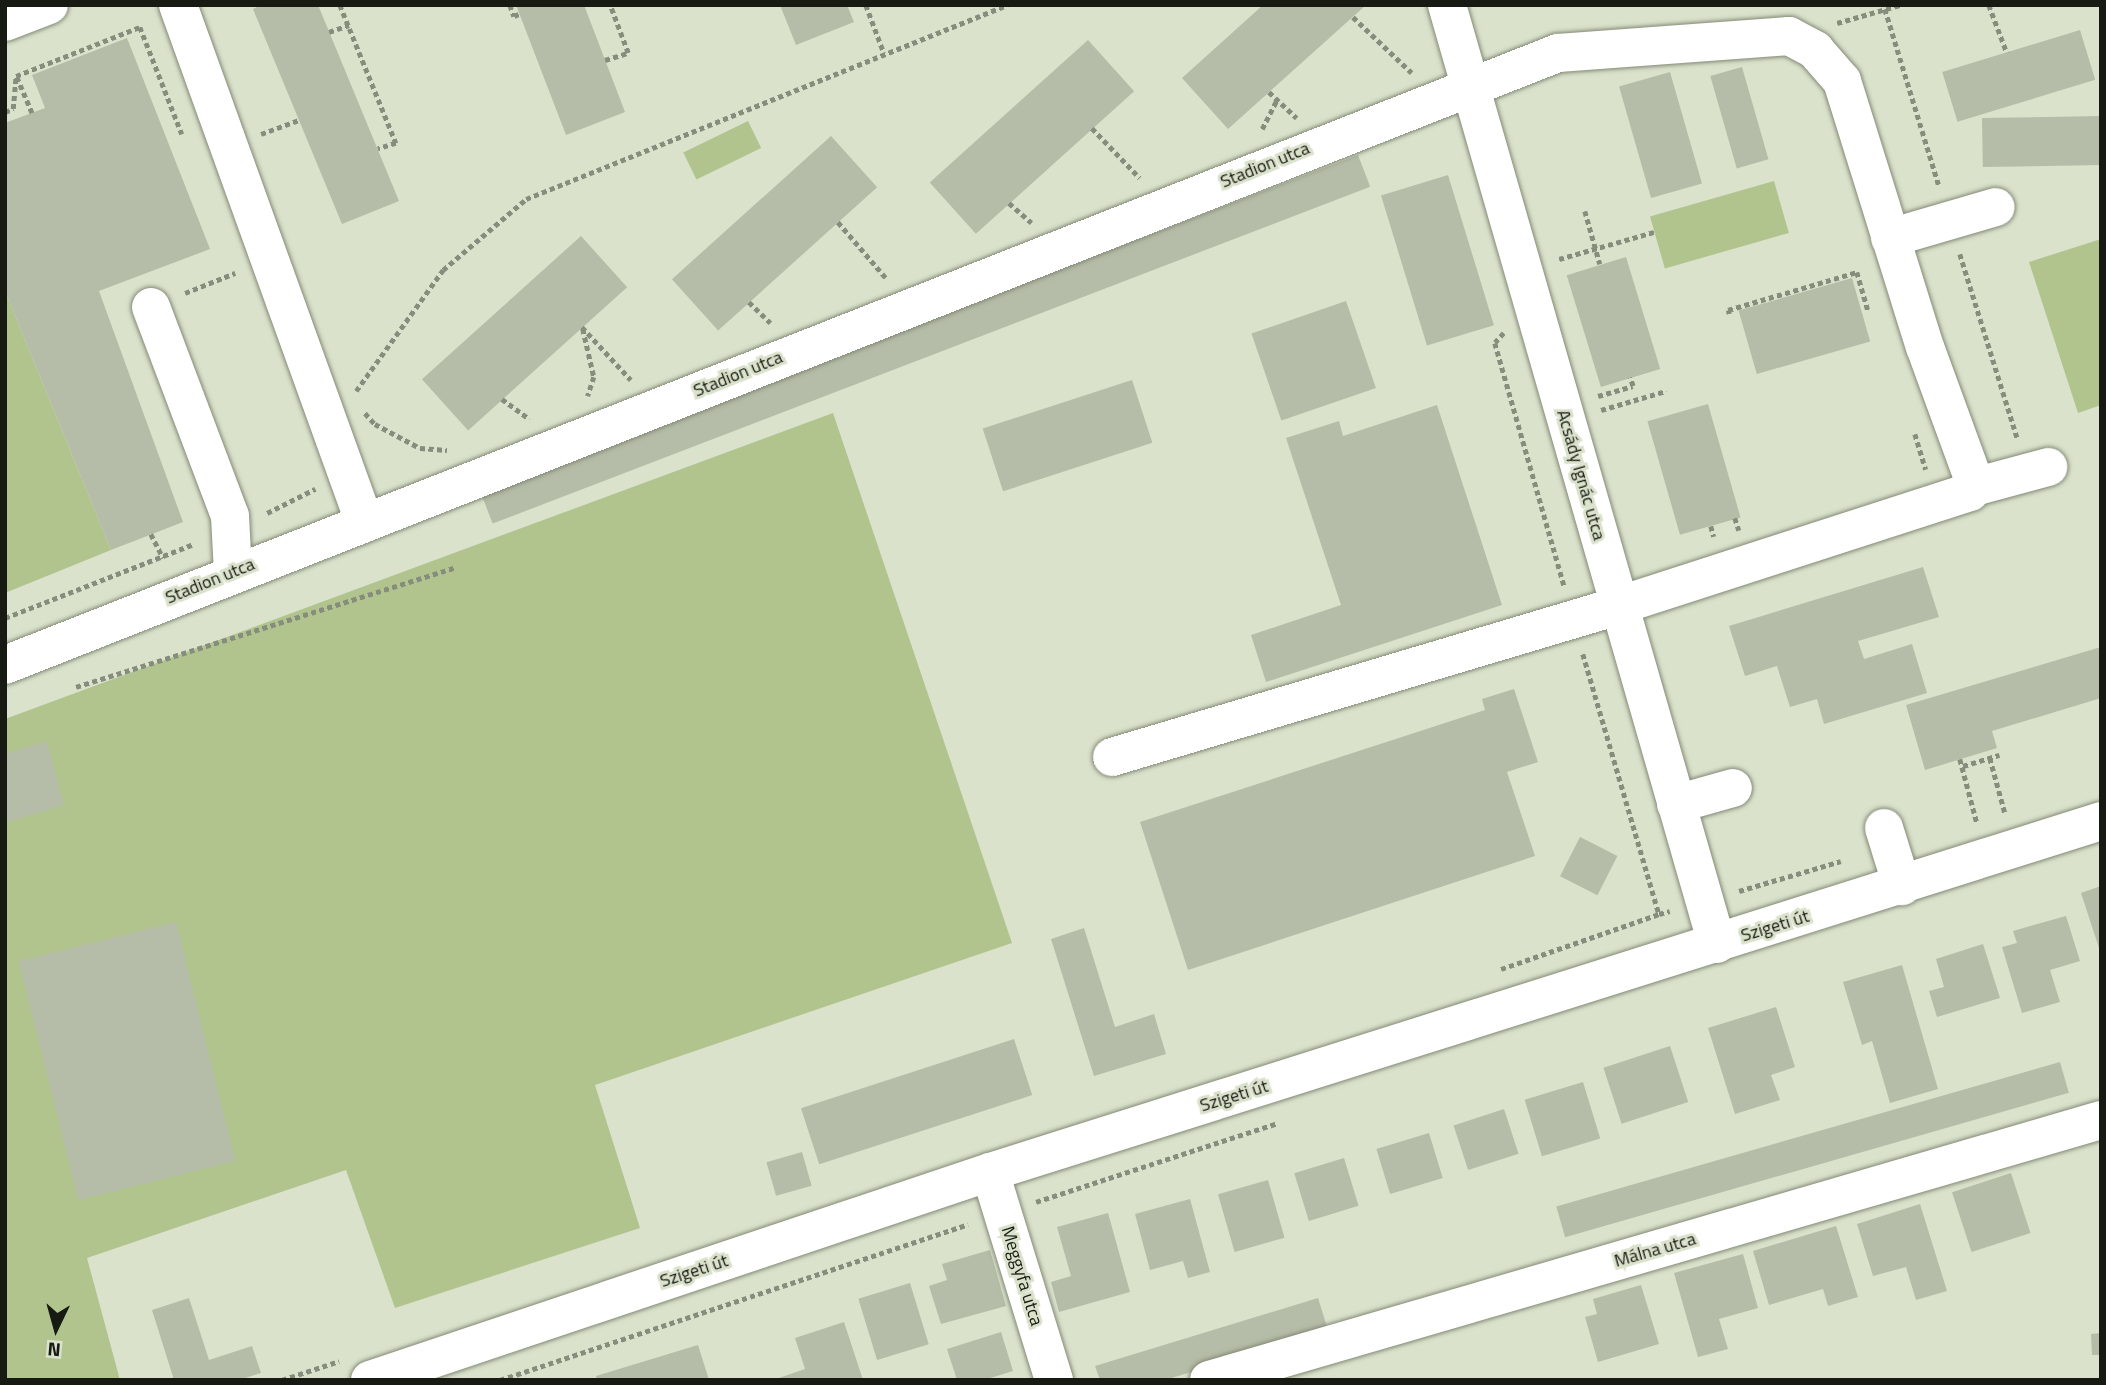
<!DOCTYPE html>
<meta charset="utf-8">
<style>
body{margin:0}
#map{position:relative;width:2106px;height:1385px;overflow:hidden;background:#dae2cc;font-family:"Titillium Web",sans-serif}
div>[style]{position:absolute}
.green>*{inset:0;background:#b1c48e;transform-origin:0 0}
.building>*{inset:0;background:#b5bca7;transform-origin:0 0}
.path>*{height:4.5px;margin-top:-2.25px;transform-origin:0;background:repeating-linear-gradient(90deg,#878d7d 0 5px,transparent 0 8.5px)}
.roads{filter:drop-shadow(0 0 2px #838a76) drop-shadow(0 0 2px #838a76)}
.minor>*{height:38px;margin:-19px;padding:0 19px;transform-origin:19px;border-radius:19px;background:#fff}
span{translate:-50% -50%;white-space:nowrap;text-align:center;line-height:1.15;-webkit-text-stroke:6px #dae2cc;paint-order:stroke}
.street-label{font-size:18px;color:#171a12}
.frame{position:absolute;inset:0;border:7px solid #171a12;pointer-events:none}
.north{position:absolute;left:21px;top:1294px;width:70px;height:70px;-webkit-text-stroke:5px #dae2cc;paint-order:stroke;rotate:185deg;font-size:19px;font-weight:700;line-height:28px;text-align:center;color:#171a12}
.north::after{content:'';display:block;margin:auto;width:24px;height:32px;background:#171a12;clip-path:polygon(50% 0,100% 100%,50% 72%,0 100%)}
</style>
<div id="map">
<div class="green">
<i style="left:748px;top:121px;width:30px;height:72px;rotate:64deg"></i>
<i style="left:1774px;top:181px;width:54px;height:129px;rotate:74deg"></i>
<i style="clip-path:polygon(2101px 239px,2101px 405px,2078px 413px,2029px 262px)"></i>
<i style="clip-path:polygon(5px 291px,111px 550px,5px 593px)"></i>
<i style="clip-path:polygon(833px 413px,1012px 943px,595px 1085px,640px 1228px,395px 1308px,346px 1170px,87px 1258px,120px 1380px,5px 1380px,5px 719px)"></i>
</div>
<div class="building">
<i style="clip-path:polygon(261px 5px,318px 5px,399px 201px,342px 224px,253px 9px)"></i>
<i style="clip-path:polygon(516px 5px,584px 5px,625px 112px,566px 135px)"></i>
<i style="clip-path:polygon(780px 5px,847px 5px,854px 22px,796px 45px)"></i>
<i style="clip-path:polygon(1263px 5px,1366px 5px,1228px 129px,1182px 78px)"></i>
<i style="left:2080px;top:30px;width:52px;height:144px;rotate:73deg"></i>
<i style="clip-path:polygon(127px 38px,210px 249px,99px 291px,183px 522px,111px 550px,5px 291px,5px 123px,45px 108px,32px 75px)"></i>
<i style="left:1088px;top:40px;width:69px;height:213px;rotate:48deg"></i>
<i style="left:1742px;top:67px;width:96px;height:33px;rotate:74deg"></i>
<i style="left:1670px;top:72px;width:116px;height:53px;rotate:74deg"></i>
<i style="left:2100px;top:116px;width:49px;height:118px;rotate:89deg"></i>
<i style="left:831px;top:136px;width:69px;height:214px;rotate:48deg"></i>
<i style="left:1358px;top:155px;width:34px;height:940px;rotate:69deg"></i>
<i style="left:1448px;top:175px;width:157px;height:70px;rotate:73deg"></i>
<i style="left:581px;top:236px;width:69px;height:214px;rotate:48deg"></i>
<i style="left:1626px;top:257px;width:117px;height:62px;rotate:73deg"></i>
<i style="left:1852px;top:278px;width:66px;height:118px;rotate:74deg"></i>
<i style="left:1346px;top:301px;width:92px;height:100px;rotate:71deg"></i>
<i style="left:1132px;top:380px;width:66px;height:157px;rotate:72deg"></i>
<i style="left:1708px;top:404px;width:118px;height:63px;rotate:74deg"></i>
<i style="clip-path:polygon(1437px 405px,1502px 605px,1266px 682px,1251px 635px,1341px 605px,1286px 438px,1339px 421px,1343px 436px)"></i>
<i style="clip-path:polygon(1923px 567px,1939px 617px,1858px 641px,1864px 659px,1912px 644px,1927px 693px,1824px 724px,1817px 699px,1790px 707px,1777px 666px,1745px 676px,1729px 626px)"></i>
<i style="clip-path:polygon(2101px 647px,2101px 698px,1992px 731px,1997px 748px,1925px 770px,1906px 705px)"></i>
<i style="clip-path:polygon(1514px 689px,1538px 762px,1507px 772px,1535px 856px,1188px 970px,1140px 822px,1485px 710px,1482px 699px)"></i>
<i style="clip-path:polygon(47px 741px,64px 805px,5px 823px,5px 754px)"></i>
<i style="left:1580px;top:837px;width:42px;height:44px;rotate:27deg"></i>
<i style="clip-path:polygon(2101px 886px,2101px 951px,2100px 951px,2081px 893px)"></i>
<i style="clip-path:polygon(2066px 916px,2080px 961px,2050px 970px,2060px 1002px,2022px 1013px,2002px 947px,2017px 943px,2013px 931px)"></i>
<i style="left:176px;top:922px;width:246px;height:162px;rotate:76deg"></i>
<i style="clip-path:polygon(1084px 928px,1115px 1027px,1154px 1014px,1166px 1054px,1094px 1076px,1051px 939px)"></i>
<i style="clip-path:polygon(1983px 944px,2000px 998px,1937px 1017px,1929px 991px,1944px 987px,1936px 959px)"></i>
<i style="clip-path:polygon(1902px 965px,1938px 1089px,1890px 1103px,1872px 1041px,1862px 1045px,1843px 982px)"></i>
<i style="clip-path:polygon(1776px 1007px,1795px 1067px,1771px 1075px,1780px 1100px,1735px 1114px,1708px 1028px)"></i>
<i style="left:1014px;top:1039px;width:59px;height:224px;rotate:72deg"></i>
<i style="left:1670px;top:1046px;width:59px;height:70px;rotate:72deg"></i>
<i style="left:2060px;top:1062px;width:32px;height:524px;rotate:74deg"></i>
<i style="left:1583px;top:1082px;width:59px;height:61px;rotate:73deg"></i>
<i style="left:1504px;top:1109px;width:47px;height:53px;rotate:72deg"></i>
<i style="left:1429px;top:1133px;width:47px;height:55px;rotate:73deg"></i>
<i style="left:802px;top:1152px;width:35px;height:37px;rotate:74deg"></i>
<i style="left:1344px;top:1158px;width:50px;height:52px;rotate:73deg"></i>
<i style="left:2011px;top:1173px;width:63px;height:62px;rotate:72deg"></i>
<i style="left:1268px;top:1180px;width:60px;height:52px;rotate:74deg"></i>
<i style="clip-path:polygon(1190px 1199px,1210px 1272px,1188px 1278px,1183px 1261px,1150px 1270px,1135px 1214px)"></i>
<i style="clip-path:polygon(1920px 1204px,1947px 1291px,1916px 1300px,1906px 1267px,1873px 1276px,1857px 1224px)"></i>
<i style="clip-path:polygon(1108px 1213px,1130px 1292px,1059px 1312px,1051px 1282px,1071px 1276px,1057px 1227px)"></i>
<i style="clip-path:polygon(1836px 1226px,1858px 1297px,1828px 1306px,1823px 1289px,1769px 1305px,1753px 1251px)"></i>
<i style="clip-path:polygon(990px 1250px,1006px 1306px,941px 1324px,929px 1286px,947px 1280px,942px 1264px)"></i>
<i style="clip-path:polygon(1743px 1254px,1758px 1308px,1719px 1319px,1728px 1349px,1698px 1357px,1674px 1273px)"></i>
<i style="left:910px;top:1283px;width:64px;height:54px;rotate:73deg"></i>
<i style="clip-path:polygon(1641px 1285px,1659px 1344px,1598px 1362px,1585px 1317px,1597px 1314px,1593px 1299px)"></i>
<i style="clip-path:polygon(189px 1298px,209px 1360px,252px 1346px,261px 1373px,239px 1380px,174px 1380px,152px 1310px)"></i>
<i style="clip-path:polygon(1318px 1298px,1328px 1330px,1165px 1380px,1100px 1380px,1095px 1366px)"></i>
<i style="clip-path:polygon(844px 1322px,863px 1380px,773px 1380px,805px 1369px,795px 1338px)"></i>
<i style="clip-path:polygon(1001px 1332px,1013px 1371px,984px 1380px,957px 1380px,947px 1349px)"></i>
<i style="clip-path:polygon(2101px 1333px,2101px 1355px,2092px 1355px,2091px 1334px)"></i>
<i style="clip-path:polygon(698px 1345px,709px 1380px,597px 1380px,596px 1376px)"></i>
</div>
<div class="path">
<i style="left:340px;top:5px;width:149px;rotate:67.9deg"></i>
<i style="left:396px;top:143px;width:19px;rotate:162deg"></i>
<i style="left:510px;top:5px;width:12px;rotate:70deg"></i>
<i style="left:514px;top:16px;width:5px;rotate:-22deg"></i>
<i style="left:866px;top:5px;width:51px;rotate:69.4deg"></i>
<i style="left:1989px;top:5px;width:51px;rotate:69.4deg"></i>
<i style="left:1885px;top:9px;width:185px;rotate:73deg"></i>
<i style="left:1353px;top:17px;width:81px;rotate:43.5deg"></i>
<i style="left:1837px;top:23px;width:66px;rotate:-15.9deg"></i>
<i style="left:140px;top:27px;width:115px;rotate:68.6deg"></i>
<i style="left:329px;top:32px;width:21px;rotate:-19deg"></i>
<i style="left:605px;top:60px;width:24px;rotate:-17deg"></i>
<i style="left:628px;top:53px;width:51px;rotate:-110.6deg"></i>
<i style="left:17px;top:77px;width:39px;rotate:67deg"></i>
<i style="left:1269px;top:92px;width:38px;rotate:43deg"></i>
<i style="left:5px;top:112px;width:9px;rotate:-21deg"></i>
<i style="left:13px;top:109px;width:33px;rotate:-85deg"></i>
<i style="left:16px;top:76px;width:133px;rotate:-21.6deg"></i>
<i style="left:1092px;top:128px;width:69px;rotate:46.2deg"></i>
<i style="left:1262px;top:129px;width:34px;rotate:-63deg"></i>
<i style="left:261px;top:134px;width:40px;rotate:-20.2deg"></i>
<i style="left:1009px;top:203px;width:30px;rotate:41deg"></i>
<i style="left:1585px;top:211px;width:55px;rotate:74.2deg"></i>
<i style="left:838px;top:222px;width:75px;rotate:49.3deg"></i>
<i style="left:1960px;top:254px;width:195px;rotate:72.7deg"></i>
<i style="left:1559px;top:259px;width:99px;rotate:-15.9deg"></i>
<i style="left:185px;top:293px;width:54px;rotate:-21.8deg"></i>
<i style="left:749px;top:302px;width:30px;rotate:44deg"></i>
<i style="left:1729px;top:314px;width:4px;rotate:-104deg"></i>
<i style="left:1728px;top:310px;width:134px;rotate:-16.4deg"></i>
<i style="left:1857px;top:272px;width:40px;rotate:74deg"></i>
<i style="left:582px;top:327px;width:72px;rotate:47.2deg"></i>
<i style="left:583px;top:329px;width:49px;rotate:77.1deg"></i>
<i style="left:594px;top:377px;width:20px;rotate:108deg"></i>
<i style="left:1504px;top:333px;width:13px;rotate:132deg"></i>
<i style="left:1495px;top:343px;width:252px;rotate:74.1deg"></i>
<i style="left:356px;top:391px;width:149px;rotate:-54.3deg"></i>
<i style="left:443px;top:270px;width:109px;rotate:-40.5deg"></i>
<i style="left:526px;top:199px;width:519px;rotate:-21.97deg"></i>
<i style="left:1598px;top:396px;width:36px;rotate:-16deg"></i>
<i style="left:1633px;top:386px;width:9px;rotate:-111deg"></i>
<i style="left:502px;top:399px;width:34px;rotate:36deg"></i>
<i style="left:1601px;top:410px;width:68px;rotate:-16.3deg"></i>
<i style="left:365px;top:413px;width:15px;rotate:48deg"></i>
<i style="left:375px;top:424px;width:51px;rotate:28.1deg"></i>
<i style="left:420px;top:448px;width:27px;rotate:4deg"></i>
<i style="left:1915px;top:434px;width:37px;rotate:73deg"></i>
<i style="left:267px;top:513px;width:54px;rotate:-26.6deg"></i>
<i style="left:1735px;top:518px;width:13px;rotate:72deg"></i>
<i style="left:1711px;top:526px;width:11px;rotate:75deg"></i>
<i style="left:151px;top:534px;width:27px;rotate:63deg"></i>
<i style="left:5px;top:618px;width:203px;rotate:-21.4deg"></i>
<i style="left:1583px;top:654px;width:271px;rotate:73.7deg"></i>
<i style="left:1659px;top:914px;width:11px;rotate:-15deg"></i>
<i style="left:76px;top:687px;width:396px;rotate:-17.5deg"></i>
<i style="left:1990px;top:758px;width:57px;rotate:74.7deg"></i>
<i style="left:1960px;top:759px;width:66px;rotate:75.1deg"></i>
<i style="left:1963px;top:766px;width:38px;rotate:-17deg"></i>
<i style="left:1739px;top:891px;width:106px;rotate:-16.4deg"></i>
<i style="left:1501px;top:969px;width:167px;rotate:-19.2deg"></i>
<i style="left:1036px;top:1202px;width:254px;rotate:-18.1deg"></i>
<i style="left:282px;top:1380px;width:60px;rotate:-18.4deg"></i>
<i style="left:500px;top:1380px;width:493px;rotate:-18.4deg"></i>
</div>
<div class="roads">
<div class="minor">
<i style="left:178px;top:5px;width:548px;rotate:70.18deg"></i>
<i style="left:1447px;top:5px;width:977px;rotate:73.96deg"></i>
<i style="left:5px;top:22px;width:47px;rotate:-21.1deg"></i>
<i style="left:1890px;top:238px;width:110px;rotate:-16.3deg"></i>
<i style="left:151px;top:307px;width:223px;rotate:69.3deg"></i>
<i style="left:230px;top:516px;width:57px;rotate:87deg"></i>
<i style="left:1974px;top:487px;width:77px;rotate:-15.1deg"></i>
<i style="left:5px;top:665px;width:1669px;rotate:-21.51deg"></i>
<i style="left:1558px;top:53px;width:232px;rotate:-4.2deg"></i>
<i style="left:1789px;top:36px;width:30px;rotate:28deg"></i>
<i style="left:1815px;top:50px;width:41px;rotate:48.9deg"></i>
<i style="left:1842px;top:81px;width:279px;rotate:72.7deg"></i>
<i style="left:1925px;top:347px;width:140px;rotate:69.9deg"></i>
<i style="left:1973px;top:478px;width:14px;rotate:102deg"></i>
<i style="left:1970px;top:492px;width:370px;rotate:162.1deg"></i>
<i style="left:1618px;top:606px;width:528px;rotate:163.38deg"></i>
<i style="left:1676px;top:804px;width:59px;rotate:-15.7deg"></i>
<i style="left:1884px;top:828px;width:61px;rotate:72.8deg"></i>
<i style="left:990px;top:1172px;width:218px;rotate:72.9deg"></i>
<i style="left:370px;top:1380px;width:654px;rotate:-18.55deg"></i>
<i style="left:990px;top:1172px;width:1165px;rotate:-17.53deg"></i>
<i style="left:1209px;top:1380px;width:929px;rotate:-16.25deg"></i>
</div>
</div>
<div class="street-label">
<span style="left:1265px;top:165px;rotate:-22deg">Stadion utca</span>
<span style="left:738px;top:374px;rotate:-22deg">Stadion utca</span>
<span style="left:1581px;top:475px;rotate:74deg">Acsády Ignác utca</span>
<span style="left:210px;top:581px;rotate:-22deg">Stadion utca</span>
<span style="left:1775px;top:926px;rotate:-17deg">Szigeti út</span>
<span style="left:1234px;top:1096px;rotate:-17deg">Szigeti út</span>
<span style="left:1655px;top:1250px;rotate:-16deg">Málna utca</span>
<span style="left:694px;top:1271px;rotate:-18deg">Szigeti út</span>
<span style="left:1022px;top:1276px;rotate:73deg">Meggyfa utca</span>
</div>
<div class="frame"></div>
<div class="north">N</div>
</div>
